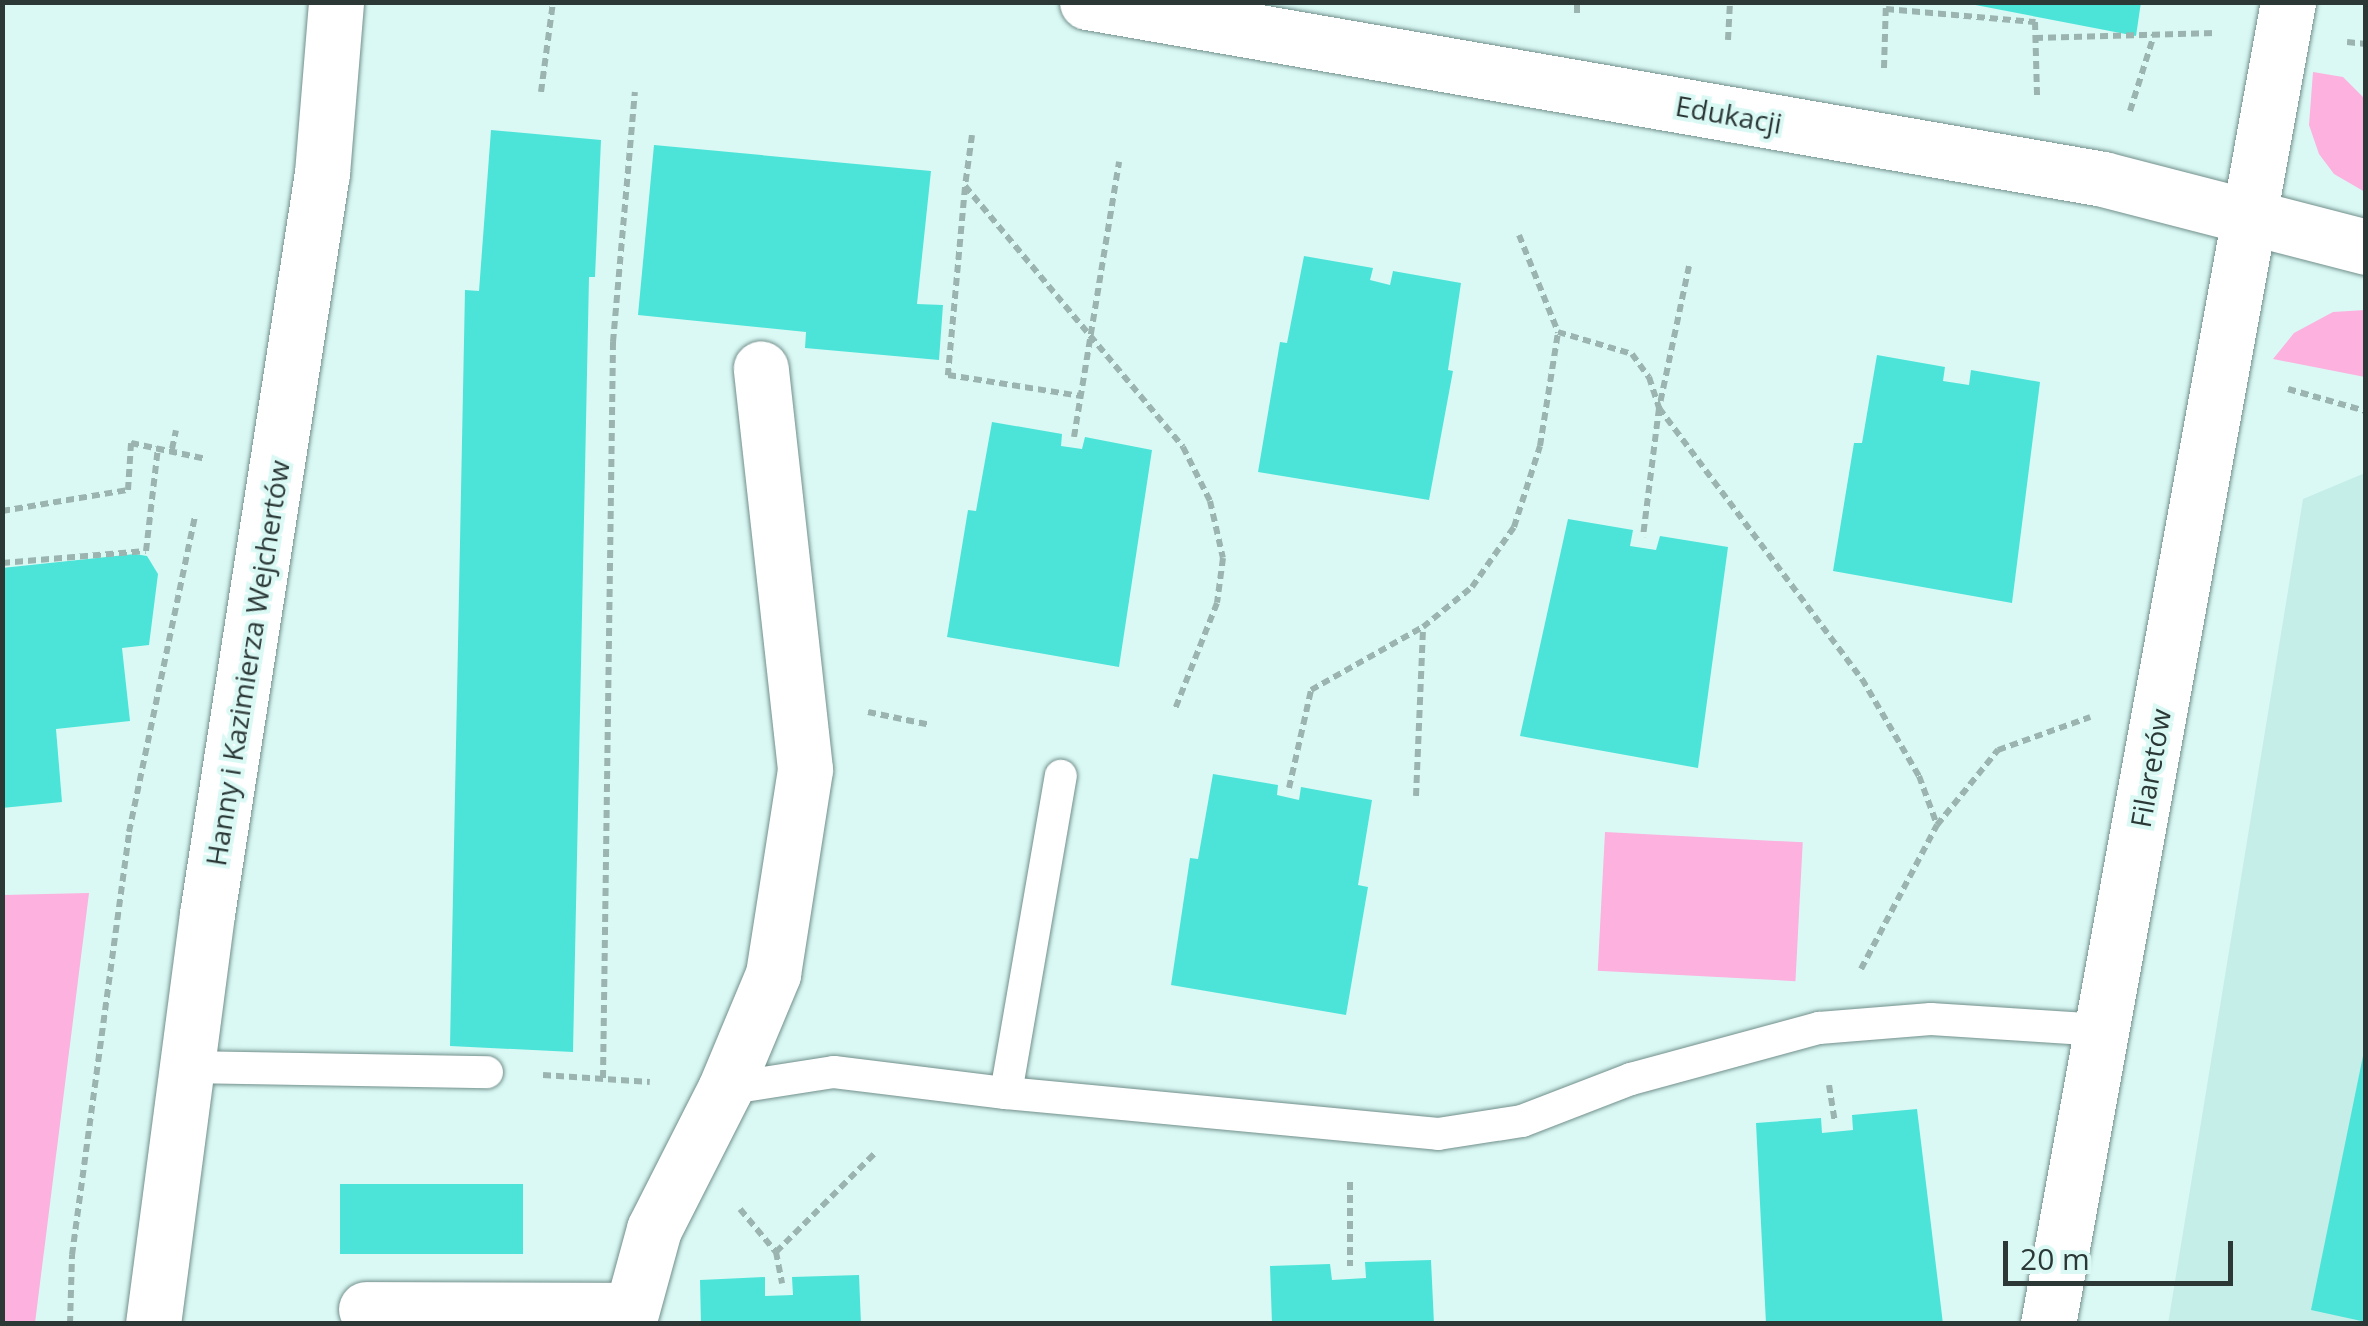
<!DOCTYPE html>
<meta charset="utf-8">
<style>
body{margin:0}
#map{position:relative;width:2368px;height:1326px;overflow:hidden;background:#daf9f5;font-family:"Open Sans",sans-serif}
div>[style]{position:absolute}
.built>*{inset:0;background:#c5eee9}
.green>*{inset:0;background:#fcb1de;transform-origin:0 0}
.building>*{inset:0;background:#4ce4d8;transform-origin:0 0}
.path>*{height:6px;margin-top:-3px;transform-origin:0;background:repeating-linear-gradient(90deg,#9bb4b0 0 8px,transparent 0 13px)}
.roads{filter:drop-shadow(0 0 2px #728f8b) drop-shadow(0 0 2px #728f8b)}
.lane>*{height:32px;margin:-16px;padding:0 16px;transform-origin:16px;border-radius:16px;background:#fff}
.street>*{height:55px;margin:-27.5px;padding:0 27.5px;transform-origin:27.5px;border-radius:27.5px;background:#fff}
.secondary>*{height:55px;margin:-27.5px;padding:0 27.5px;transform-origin:27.5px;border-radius:27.5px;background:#fff}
span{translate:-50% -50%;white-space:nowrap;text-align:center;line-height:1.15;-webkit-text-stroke:8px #daf9f5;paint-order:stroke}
.street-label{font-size:28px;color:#2b3836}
.frame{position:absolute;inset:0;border:5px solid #2b3836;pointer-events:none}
.scale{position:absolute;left:2003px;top:1241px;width:230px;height:45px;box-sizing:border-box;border:5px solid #2b3836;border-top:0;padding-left:12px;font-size:30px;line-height:35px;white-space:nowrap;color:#2b3836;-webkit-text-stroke:8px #daf9f5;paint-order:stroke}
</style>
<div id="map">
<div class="built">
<i style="clip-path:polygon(2365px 473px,2365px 1323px,2168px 1324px,2303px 499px)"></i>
</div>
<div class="green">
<i style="clip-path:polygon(2313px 72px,2343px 77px,2365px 99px,2365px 192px,2334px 174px,2319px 154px,2309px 125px)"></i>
<i style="clip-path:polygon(2365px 310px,2365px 377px,2273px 359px,2294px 333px,2333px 312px)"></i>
<i style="left:1605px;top:832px;width:198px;height:139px;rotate:3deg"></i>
<i style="clip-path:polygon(89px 893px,35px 1323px,3px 1323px,3px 895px)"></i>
</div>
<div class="building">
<i style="clip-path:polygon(1960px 2px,2141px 2px,2136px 36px)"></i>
<i style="clip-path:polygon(491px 130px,601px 140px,595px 277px,589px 277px,573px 1052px,450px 1046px,465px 290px,479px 291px)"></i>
<i style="clip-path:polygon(654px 145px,931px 171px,917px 304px,943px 305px,939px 360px,805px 348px,806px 332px,638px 315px)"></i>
<i style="clip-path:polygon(1304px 256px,1373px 268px,1370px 280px,1390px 285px,1393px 271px,1461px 283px,1448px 370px,1453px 371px,1429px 500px,1258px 472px,1280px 342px,1287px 343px)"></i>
<i style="clip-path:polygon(1877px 355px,1945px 367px,1943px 381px,1969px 385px,1971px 370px,2040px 382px,2012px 603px,1833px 571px,1854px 443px,1862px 443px)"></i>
<i style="clip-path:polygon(992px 422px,1062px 434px,1061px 446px,1082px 449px,1085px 437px,1152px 450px,1119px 667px,947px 637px,968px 510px,976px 511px)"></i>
<i style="clip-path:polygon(1568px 519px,1633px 530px,1630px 546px,1656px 550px,1660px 536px,1728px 547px,1698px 768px,1520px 736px)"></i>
<i style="clip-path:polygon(135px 554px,147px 556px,158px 574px,149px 645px,122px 648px,130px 721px,56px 729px,62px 802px,2px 808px,2px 568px)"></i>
<i style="clip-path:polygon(1213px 774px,1278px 785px,1277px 795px,1299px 800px,1301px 787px,1372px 800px,1358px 885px,1368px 887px,1346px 1015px,1171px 985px,1190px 858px,1198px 859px)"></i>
<i style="clip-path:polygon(2364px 1051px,2366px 1051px,2366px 1322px,2311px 1310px)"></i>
<i style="clip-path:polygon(1917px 1109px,1943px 1324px,1766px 1324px,1756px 1123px,1821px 1118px,1822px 1133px,1853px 1130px,1852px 1115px)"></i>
<i style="left:340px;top:1184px;width:183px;height:70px"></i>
<i style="clip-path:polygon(1431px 1260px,1434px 1324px,1272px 1324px,1270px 1266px,1330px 1264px,1332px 1280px,1366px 1278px,1365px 1262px)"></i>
<i style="clip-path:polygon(859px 1275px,861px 1324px,701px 1324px,700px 1280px,765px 1277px,765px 1296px,793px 1295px,792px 1277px)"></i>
</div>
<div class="path">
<i style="left:1886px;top:9px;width:150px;rotate:5deg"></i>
<i style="left:2035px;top:22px;width:73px;rotate:88.4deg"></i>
<i style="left:1577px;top:13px;width:11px;rotate:-90deg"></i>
<i style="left:2035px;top:38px;width:180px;rotate:-1.6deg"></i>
<i style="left:1728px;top:40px;width:38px;rotate:-87deg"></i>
<i style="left:2347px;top:42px;width:19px;rotate:6deg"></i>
<i style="left:1884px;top:68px;width:66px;rotate:-88.3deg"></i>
<i style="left:541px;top:92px;width:91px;rotate:-82.4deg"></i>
<i style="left:2130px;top:111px;width:80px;rotate:-72.5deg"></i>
<i style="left:972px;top:135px;width:51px;rotate:97.8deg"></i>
<i style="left:965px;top:186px;width:340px;rotate:50.1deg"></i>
<i style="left:1183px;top:447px;width:60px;rotate:63.4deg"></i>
<i style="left:1210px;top:501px;width:58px;rotate:77.2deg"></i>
<i style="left:1223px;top:558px;width:45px;rotate:97.6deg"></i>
<i style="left:1217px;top:603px;width:114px;rotate:111.6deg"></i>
<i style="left:965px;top:187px;width:189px;rotate:95.2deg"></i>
<i style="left:948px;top:375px;width:135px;rotate:9deg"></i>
<i style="left:1519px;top:235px;width:105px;rotate:68.1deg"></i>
<i style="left:1558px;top:332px;width:77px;rotate:16.6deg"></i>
<i style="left:1632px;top:354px;width:29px;rotate:54deg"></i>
<i style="left:1649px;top:377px;width:33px;rotate:72deg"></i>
<i style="left:1659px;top:408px;width:130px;rotate:97.1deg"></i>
<i style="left:1689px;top:266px;width:145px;rotate:101.9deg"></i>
<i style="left:1659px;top:408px;width:339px;rotate:53.2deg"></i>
<i style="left:1862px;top:679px;width:113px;rotate:59.6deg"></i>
<i style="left:1919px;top:776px;width:52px;rotate:69.8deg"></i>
<i style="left:2288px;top:389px;width:81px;rotate:15.8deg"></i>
<i style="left:1074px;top:437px;width:279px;rotate:-80.7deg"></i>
<i style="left:172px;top:449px;width:19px;rotate:-78deg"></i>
<i style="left:2px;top:511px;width:128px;rotate:-9.5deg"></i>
<i style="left:128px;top:490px;width:47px;rotate:-86.3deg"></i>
<i style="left:131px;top:443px;width:77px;rotate:12deg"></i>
<i style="left:2px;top:563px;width:144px;rotate:-4.8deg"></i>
<i style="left:146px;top:551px;width:105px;rotate:-83.4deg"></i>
<i style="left:868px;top:712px;width:64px;rotate:11.7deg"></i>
<i style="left:1289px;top:788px;width:100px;rotate:-77.3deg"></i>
<i style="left:1311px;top:690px;width:129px;rotate:-29.4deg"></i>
<i style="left:1423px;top:627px;width:63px;rotate:-39.2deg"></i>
<i style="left:1472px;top:587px;width:73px;rotate:-55deg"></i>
<i style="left:1514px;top:527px;width:85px;rotate:-72.2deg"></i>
<i style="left:1540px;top:446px;width:115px;rotate:-81deg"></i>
<i style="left:1416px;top:796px;width:168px;rotate:-87.6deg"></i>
<i style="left:1861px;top:969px;width:163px;rotate:-62.2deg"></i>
<i style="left:1937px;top:825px;width:97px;rotate:-50.9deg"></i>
<i style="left:1998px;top:750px;width:98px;rotate:-19.7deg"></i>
<i style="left:543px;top:1075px;width:107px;rotate:3.7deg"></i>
<i style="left:603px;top:1078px;width:736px;rotate:-89.22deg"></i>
<i style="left:613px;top:342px;width:251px;rotate:-85deg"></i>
<i style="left:1829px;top:1085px;width:38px;rotate:81deg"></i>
<i style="left:1350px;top:1182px;width:84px;rotate:90deg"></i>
<i style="left:740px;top:1209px;width:56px;rotate:50.1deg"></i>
<i style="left:776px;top:1252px;width:32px;rotate:79deg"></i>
<i style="left:776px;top:1252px;width:141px;rotate:-45deg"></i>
<i style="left:70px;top:1324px;width:69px;rotate:-88.3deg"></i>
<i style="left:72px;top:1255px;width:427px;rotate:-82.3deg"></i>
<i style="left:129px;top:832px;width:324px;rotate:-78.2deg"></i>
</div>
<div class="roads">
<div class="lane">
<i style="left:188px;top:1067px;width:299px;rotate:1deg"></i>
<i style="left:725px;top:1089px;width:110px;rotate:-8.9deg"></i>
<i style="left:834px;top:1072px;width:173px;rotate:7deg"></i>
<i style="left:1006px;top:1093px;width:322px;rotate:-80.2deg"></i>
<i style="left:1006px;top:1093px;width:434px;rotate:5.4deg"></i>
<i style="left:1438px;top:1134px;width:85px;rotate:-8.8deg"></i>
<i style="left:1522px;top:1121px;width:117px;rotate:-21.1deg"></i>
<i style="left:1631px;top:1079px;width:195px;rotate:-15.2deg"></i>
<i style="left:1819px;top:1028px;width:112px;rotate:-4.6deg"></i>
<i style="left:1931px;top:1019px;width:171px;rotate:3.7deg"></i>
</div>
<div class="street">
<i style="left:366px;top:1309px;width:264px;rotate:0.2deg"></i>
<i style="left:153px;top:1324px;width:414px;rotate:-82.5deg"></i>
<i style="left:207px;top:914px;width:750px;rotate:-81.18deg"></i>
<i style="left:322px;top:173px;width:172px;rotate:-85.3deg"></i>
<i style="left:628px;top:1324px;width:98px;rotate:-74.7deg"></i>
<i style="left:654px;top:1229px;width:157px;rotate:-63.1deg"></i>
<i style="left:725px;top:1089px;width:125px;rotate:-67.3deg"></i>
<i style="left:773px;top:974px;width:207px;rotate:-81.1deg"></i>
<i style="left:805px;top:769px;width:403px;rotate:-96.3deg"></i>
<i style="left:2048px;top:1324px;width:1344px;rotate:-79.71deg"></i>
</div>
<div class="secondary">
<i style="left:1087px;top:2px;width:1031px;rotate:9.88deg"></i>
<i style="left:2103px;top:179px;width:272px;rotate:14.5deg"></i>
</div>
</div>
<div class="street-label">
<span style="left:1729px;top:114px;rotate:10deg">Edukacji</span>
<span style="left:247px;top:663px;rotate:-81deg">Hanny i Kazimierza Wejchertów</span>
<span style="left:2150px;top:768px;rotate:-80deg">Filaretów</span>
</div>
<div class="frame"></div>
<div class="scale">20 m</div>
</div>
